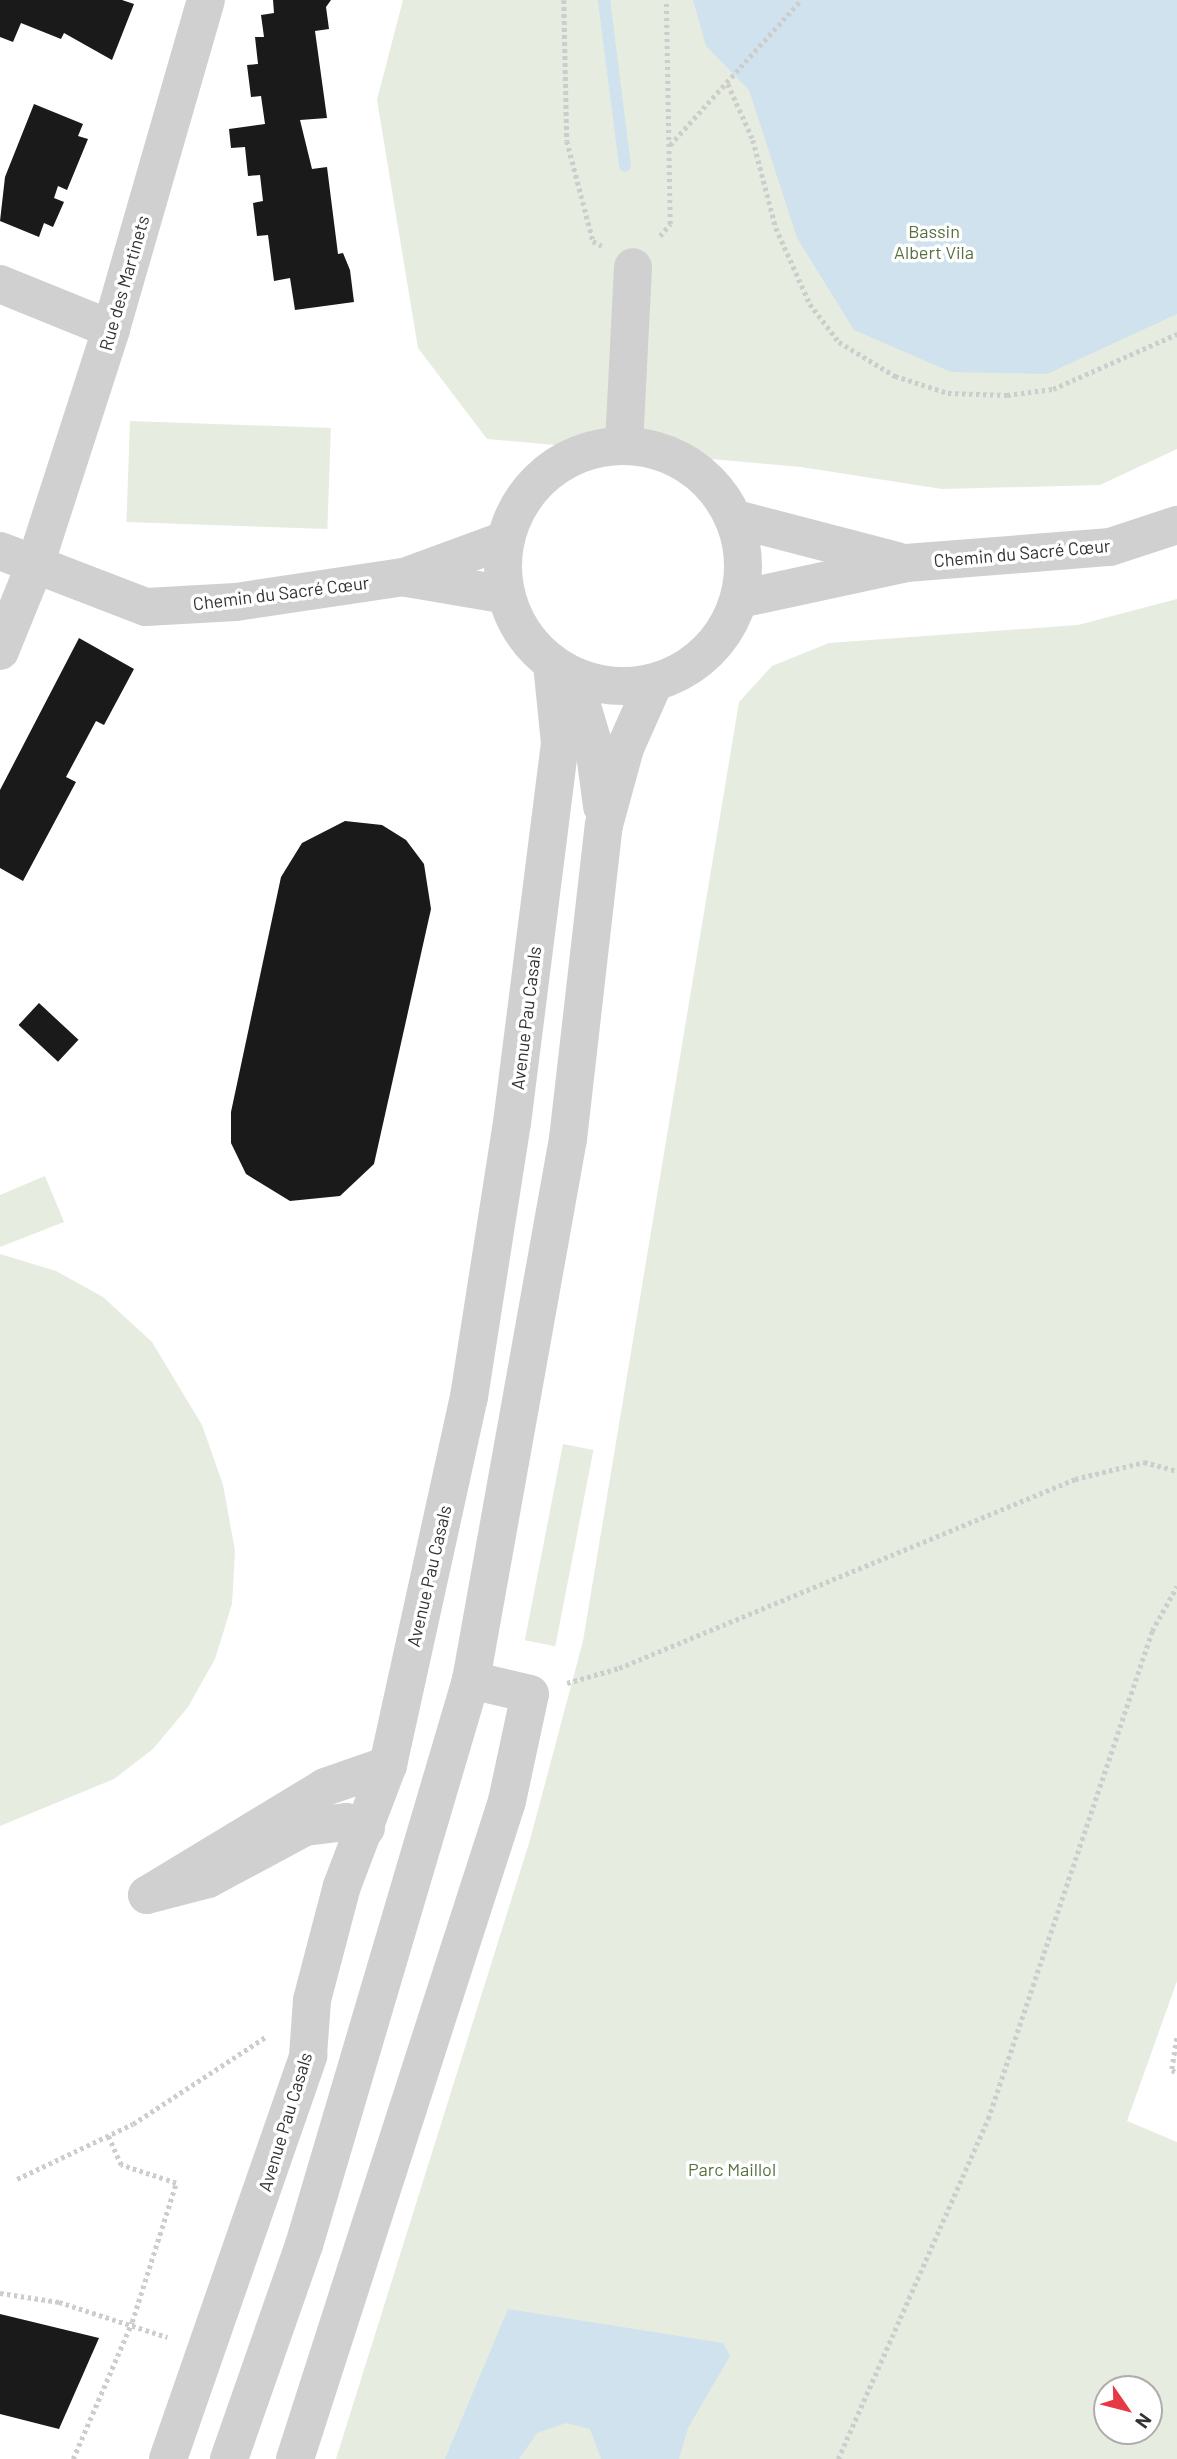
<!DOCTYPE html>
<meta charset="utf-8">
<style>
body{margin:0}
#map{position:relative;width:1177px;height:2459px;overflow:hidden;background:#fff;font-family:Barlow,sans-serif}
div>[style]{position:absolute}
.green>*{inset:0;background:#e6ecdf;transform-origin:0 0}
.water>*{inset:0;background:#cfe2ee}
.stream>*{height:12px;margin:-6px;padding:0 6px;transform-origin:6px;border-radius:6px;background:#cfe2ee}
.building>*{inset:0;background:#1a1a1a;transform-origin:0 0}
.path>*{height:4.5px;margin-top:-2.25px;transform-origin:0;background:repeating-linear-gradient(90deg,#cdcdcd 0 3.5px,transparent 0 7px)}
.minor>*{height:38px;margin:-19px;padding:0 19px;transform-origin:19px;border-radius:19px;background:#d0d0d0}
.minor>.ring{margin:-19px;padding:0;box-sizing:content-box;background:none;border:38px solid #d0d0d0;border-radius:50%}
span{translate:-50% -50%;white-space:nowrap;text-align:center;line-height:1.15;-webkit-text-stroke:7px #fff;paint-order:stroke}
.park-label{font-size:18px;color:#56703f}
.street-label{font-size:18px;color:#333}
.north{position:absolute;left:1093px;top:2375px;width:70px;height:70px;box-sizing:border-box;background:#fff;border:2px solid #adadad;border-radius:50%;rotate:125deg;font-size:19px;font-weight:700;line-height:28px;text-align:center;color:#333}
.north::after{content:'';display:block;margin:auto;width:24px;height:32px;background:#e63946;clip-path:polygon(50% 0,100% 100%,50% 72%,0 100%)}
</style>
<div id="map">
<div class="green">
<i style="clip-path:polygon(403px 0,1177px 0,1177px 449px,1100px 485px,942px 489px,801px 467px,487px 439px,418px 348px,377px 100px)"></i>
<i style="left:130px;top:421px;width:201px;height:101px;rotate:2deg"></i>
<i style="clip-path:polygon(evenodd,1177px 599px,1177px 1981px,1127px 2121px,1177px 2142px,1177px 2459px,336px 2459px,530px 1840px,583px 1641px,739px 702px,772px 666px,829px 643px,1078px 625px,1177px 599px,1107px 2389px,1149px 2389px,1149px 2431px,1107px 2431px,1107px 2389px)"></i>
<i style="clip-path:polygon(45px 1176px,64px 1222px,0 1247px,0 1195px)"></i>
<i style="clip-path:polygon(0 1254px,56px 1271px,103px 1297px,152px 1342px,202px 1425px,223px 1485px,235px 1551px,232px 1604px,215px 1659px,188px 1707px,153px 1749px,114px 1779px,0 1826px)"></i>
<i style="left:563px;top:1444px;width:31px;height:200px;rotate:11deg"></i>
</div>
<div class="water">
<i style="clip-path:polygon(693px 0,1177px 0,1177px 314px,1047px 374px,951px 372px,854px 330px,797px 238px,749px 90px,706px 46px)"></i>
<i style="clip-path:polygon(508px 2309px,723px 2343px,730px 2356px,688px 2428px,679px 2459px,601px 2459px,590px 2429px,566px 2423px,537px 2433px,519px 2459px,445px 2459px)"></i>
</div>
<div class="stream">
<i style="left:604px;top:0;width:167px;rotate:82.8deg"></i>
</div>
<div class="building">
<i style="clip-path:polygon(0 0,122px 0,134px 4px,112px 60px,64px 33px,61px 39px,21px 23px,13px 42px,0 37px)"></i>
<i style="clip-path:polygon(273px 0,331px 0,326px 7px,329px 29px,315px 31px,327px 118px,300px 120px,312px 169px,327px 167px,338px 254px,343px 253px,350px 270px,354px 302px,295px 310px,290px 278px,274px 281px,268px 235px,257px 236px,253px 203px,263px 201px,260px 175px,248px 176px,245px 147px,231px 148px,229px 129px,265px 124px,261px 96px,251px 97px,247px 65px,258px 64px,255px 37px,264px 37px,261px 15px,274px 13px)"></i>
<i style="clip-path:polygon(34px 104px,83px 124px,78px 136px,88px 139px,67px 190px,58px 186px,54px 198px,64px 202px,53px 227px,44px 223px,39px 237px,0 221px,5px 177px)"></i>
<i style="clip-path:polygon(79px 638px,134px 669px,104px 725px,96px 721px,66px 777px,76px 782px,23px 881px,0 868px,0 790px)"></i>
<i style="clip-path:polygon(345px 821px,382px 825px,406px 840px,424px 864px,431px 909px,374px 1164px,340px 1196px,290px 1201px,246px 1174px,231px 1143px,231px 1112px,281px 877px,302px 843px)"></i>
<i style="left:39px;top:1003px;width:54px;height:30px;rotate:43deg"></i>
<i style="clip-path:polygon(0 2314px,99px 2338px,59px 2429px,0 2414px)"></i>
</div>
<div class="path">
<i style="left:564px;top:0;width:141px;rotate:88.8deg"></i>
<i style="left:567px;top:141px;width:103px;rotate:75.4deg"></i>
<i style="left:593px;top:241px;width:10px;rotate:29deg"></i>
<i style="left:728px;top:84px;width:61px;rotate:65.9deg"></i>
<i style="left:753px;top:140px;width:91px;rotate:75.4deg"></i>
<i style="left:776px;top:228px;width:83px;rotate:65.9deg"></i>
<i style="left:810px;top:304px;width:48px;rotate:52.7deg"></i>
<i style="left:839px;top:342px;width:66px;rotate:31.3deg"></i>
<i style="left:895px;top:376px;width:56px;rotate:17.8deg"></i>
<i style="left:948px;top:393px;width:59px;rotate:1.9deg"></i>
<i style="left:1007px;top:395px;width:46px;rotate:-7.4deg"></i>
<i style="left:1053px;top:389px;width:136px;rotate:-23.9deg"></i>
<i style="left:670px;top:145px;width:195px;rotate:-47.9deg"></i>
<i style="left:660px;top:236px;width:16px;rotate:-50deg"></i>
<i style="left:670px;top:224px;width:224px;rotate:-91deg"></i>
<i style="left:567px;top:1683px;width:54px;rotate:-16.1deg"></i>
<i style="left:619px;top:1668px;width:494px;rotate:-22.5deg"></i>
<i style="left:1075px;top:1479px;width:71px;rotate:-13.8deg"></i>
<i style="left:1144px;top:1462px;width:34px;rotate:15deg"></i>
<i style="left:1177px;top:2038px;width:32px;rotate:99deg"></i>
<i style="left:1172px;top:2070px;width:6px;rotate:31deg"></i>
<i style="left:17px;top:2179px;width:128px;rotate:-25.4deg"></i>
<i style="left:133px;top:2124px;width:160px;rotate:-33.3deg"></i>
<i style="left:0;top:2293px;width:60px;rotate:8.7deg"></i>
<i style="left:59px;top:2302px;width:114px;rotate:18deg"></i>
<i style="left:73px;top:2459px;width:149px;rotate:-66.7deg"></i>
<i style="left:132px;top:2322px;width:146px;rotate:-72.4deg"></i>
<i style="left:176px;top:2183px;width:58px;rotate:-161.9deg"></i>
<i style="left:121px;top:2165px;width:32px;rotate:-114deg"></i>
<i style="left:838px;top:2459px;width:372px;rotate:-66.2deg"></i>
<i style="left:988px;top:2119px;width:515px;rotate:-71.42deg"></i>
<i style="left:1152px;top:1631px;width:51px;rotate:-60.9deg"></i>
</div>
<div class="minor">
<i style="left:0;top:284px;width:120px;rotate:22.1deg"></i>
<i style="left:624px;top:445px;width:178px;rotate:-87.1deg"></i>
<i class="ring" style="left:503px;top:446px;width:202px;height:202px"></i>
<i style="left:736px;top:519px;width:166px;rotate:14.6deg"></i>
<i style="left:0;top:551px;width:156px;rotate:21deg"></i>
<i style="left:146px;top:607px;width:90px;rotate:-3.2deg"></i>
<i style="left:236px;top:602px;width:170px;rotate:-8.5deg"></i>
<i style="left:404px;top:577px;width:108px;rotate:-20.1deg"></i>
<i style="left:407px;top:578px;width:100px;rotate:9.7deg"></i>
<i style="left:740px;top:599px;width:170px;rotate:-12.2deg"></i>
<i style="left:906px;top:563px;width:205px;rotate:-4.5deg"></i>
<i style="left:1110px;top:547px;width:71px;rotate:-18.2deg"></i>
<i style="left:0;top:651px;width:93px;rotate:-67.9deg"></i>
<i style="left:35px;top:565px;width:248px;rotate:-72.1deg"></i>
<i style="left:111px;top:329px;width:342px;rotate:-73.9deg"></i>
<i style="left:573px;top:676px;width:73px;rotate:73.3deg"></i>
<i style="left:594px;top:746px;width:61px;rotate:82.4deg"></i>
<i style="left:366px;top:1828px;width:21px;rotate:-163deg"></i>
<i style="left:346px;top:1822px;width:41px;rotate:173deg"></i>
<i style="left:305px;top:1827px;width:110px;rotate:151.8deg"></i>
<i style="left:208px;top:1879px;width:63px;rotate:165.3deg"></i>
<i style="left:147px;top:1895px;width:208px;rotate:-31.2deg"></i>
<i style="left:325px;top:1787px;width:67px;rotate:-19.2deg"></i>
<i style="left:168px;top:2459px;width:427px;rotate:-70.8deg"></i>
<i style="left:308px;top:2056px;width:56px;rotate:-85.9deg"></i>
<i style="left:312px;top:2000px;width:118px;rotate:-75.3deg"></i>
<i style="left:342px;top:1886px;width:129px;rotate:-69.2deg"></i>
<i style="left:388px;top:1765px;width:377px;rotate:-77.6deg"></i>
<i style="left:469px;top:1397px;width:277px;rotate:-81.1deg"></i>
<i style="left:512px;top:1123px;width:383px;rotate:-82.8deg"></i>
<i style="left:560px;top:743px;width:79px;rotate:-95.8deg"></i>
<i style="left:229px;top:2459px;width:227px;rotate:-70.7deg"></i>
<i style="left:304px;top:2245px;width:589px;rotate:-73.53deg"></i>
<i style="left:471px;top:1680px;width:550px;rotate:-79.84deg"></i>
<i style="left:568px;top:1139px;width:316px;rotate:-83.5deg"></i>
<i style="left:604px;top:825px;width:80px;rotate:-74.7deg"></i>
<i style="left:625px;top:748px;width:71px;rotate:-66deg"></i>
<i style="left:295px;top:2459px;width:691px;rotate:-72.14deg"></i>
<i style="left:507px;top:1801px;width:109px;rotate:-77.9deg"></i>
<i style="left:530px;top:1694px;width:61px;rotate:-166.7deg"></i>
</div>
<div class="park-label">
<span style="left:934px;top:242px">Bassin<br>Albert Vila</span>
<span style="left:732px;top:2169px">Parc Maillol</span>
</div>
<div class="street-label">
<span style="left:124px;top:283px;rotate:-74deg">Rue des Martinets</span>
<span style="left:1022px;top:553px;rotate:-5deg">Chemin du Sacré Cœur</span>
<span style="left:281px;top:593px;rotate:-7deg">Chemin du Sacré Cœur</span>
<span style="left:526px;top:1018px;rotate:-83deg">Avenue Pau Casals</span>
<span style="left:429px;top:1576px;rotate:-77deg">Avenue Pau Casals</span>
<span style="left:285px;top:2122px;rotate:-73deg">Avenue Pau Casals</span>
</div>
<div class="north">N</div>
</div>
